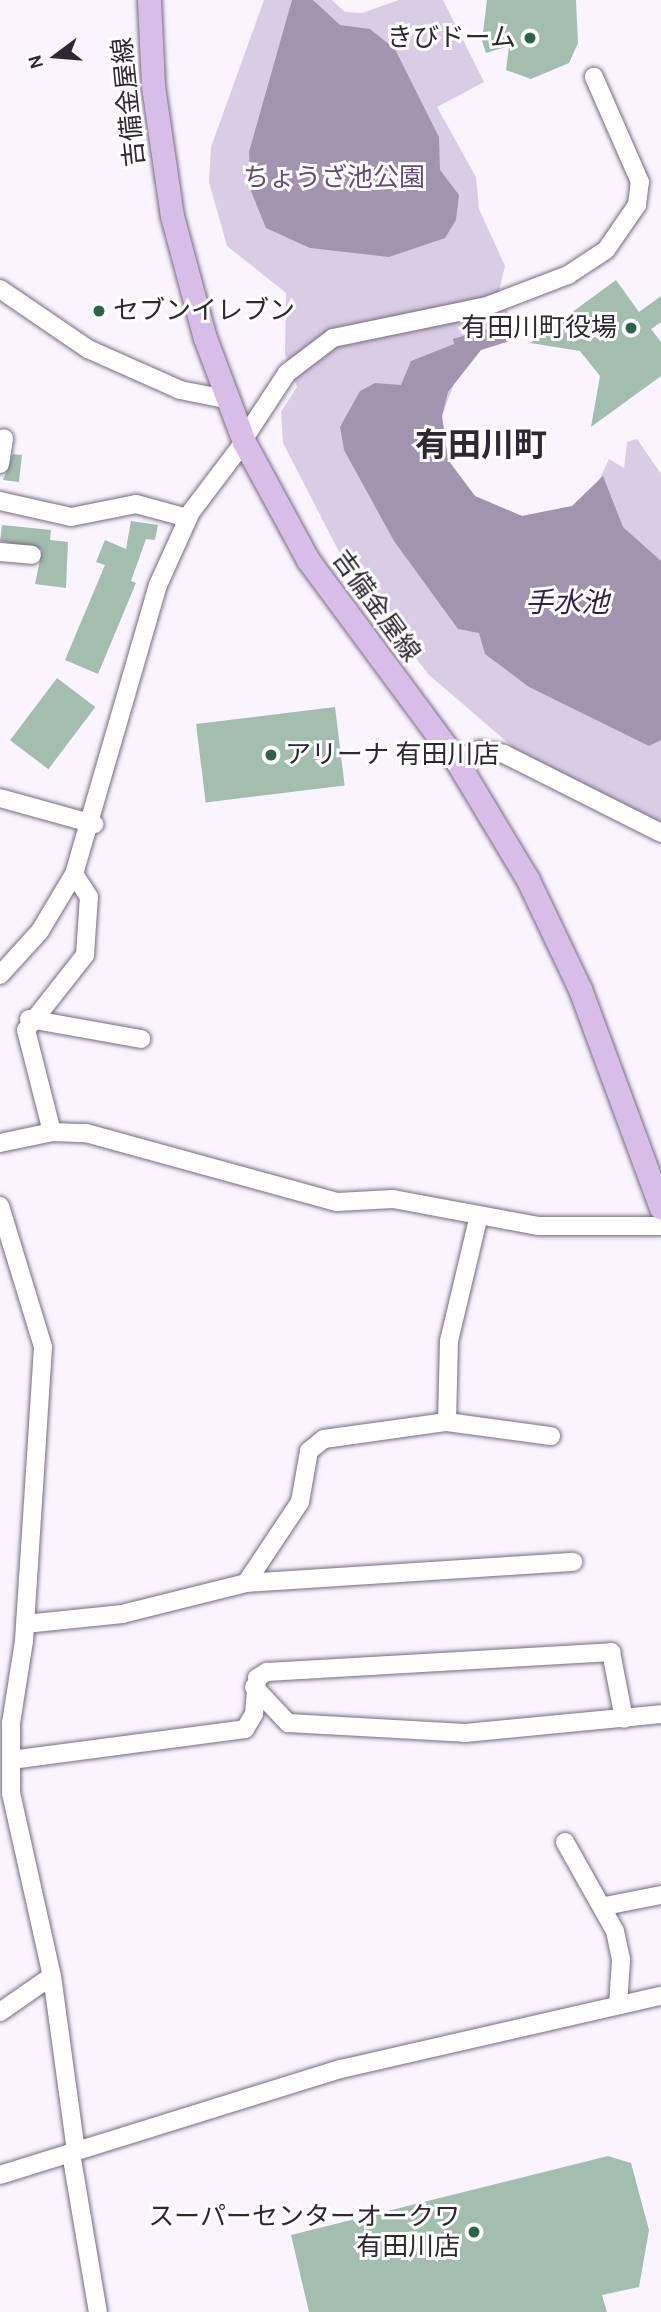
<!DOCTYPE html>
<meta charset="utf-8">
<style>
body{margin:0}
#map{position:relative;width:661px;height:2312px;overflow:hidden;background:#faf4fe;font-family:Karla,"Noto Sans JP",sans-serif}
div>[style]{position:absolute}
.green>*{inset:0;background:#dacce5}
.water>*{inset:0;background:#a293ae}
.building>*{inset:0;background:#a3bdaf;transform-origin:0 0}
.roads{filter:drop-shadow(0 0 2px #766b80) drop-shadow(0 0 2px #766b80)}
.minor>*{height:18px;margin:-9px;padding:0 9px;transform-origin:9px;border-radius:9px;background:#fff}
.major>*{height:23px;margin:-11.5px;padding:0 11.5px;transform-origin:11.5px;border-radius:11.5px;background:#d7bee9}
.dots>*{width:19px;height:19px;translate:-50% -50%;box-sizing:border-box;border:4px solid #fff;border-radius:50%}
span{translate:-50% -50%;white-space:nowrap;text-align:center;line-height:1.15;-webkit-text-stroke:6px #fff;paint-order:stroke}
.poi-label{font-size:26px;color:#2d2831}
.right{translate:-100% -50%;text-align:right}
.left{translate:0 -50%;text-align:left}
.street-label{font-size:26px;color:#2d2831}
.park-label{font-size:26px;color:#644b75}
.water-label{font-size:28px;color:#361f46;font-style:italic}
.district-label{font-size:33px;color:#2d2831;font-weight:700}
.north{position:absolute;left:21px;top:21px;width:70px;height:70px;-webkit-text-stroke:5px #fff;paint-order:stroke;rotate:254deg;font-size:19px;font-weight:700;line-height:28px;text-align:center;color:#2d2831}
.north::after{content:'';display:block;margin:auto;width:24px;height:32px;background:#2d2831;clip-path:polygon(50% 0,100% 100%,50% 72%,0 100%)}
</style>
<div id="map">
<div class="green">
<i style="clip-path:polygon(264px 0,332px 0,345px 12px,362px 13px,399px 0,443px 0,484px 82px,437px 107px,476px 177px,479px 209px,505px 266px,499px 291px,519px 338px,481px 350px,458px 373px,442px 416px,448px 460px,475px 496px,522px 516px,572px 506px,597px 485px,609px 459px,624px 468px,627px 442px,637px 439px,661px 474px,661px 824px,514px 748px,429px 675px,351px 575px,283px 443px,281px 412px,297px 387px,285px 354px,286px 293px,227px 246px,209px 182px,211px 147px)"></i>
</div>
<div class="water">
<i style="clip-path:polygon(292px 0,313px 0,340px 25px,370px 29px,395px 49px,439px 137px,440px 170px,459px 195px,456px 220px,445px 238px,389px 257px,310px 248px,266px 228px,251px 191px,249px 152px)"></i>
<i style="clip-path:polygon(507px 323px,519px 338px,481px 350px,448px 392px,442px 416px,448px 460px,475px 496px,522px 516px,572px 506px,603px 476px,623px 527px,661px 561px,661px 740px,649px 746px,529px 687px,485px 654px,479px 633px,458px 629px,394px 541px,344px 450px,340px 427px,360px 391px,375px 383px,401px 385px,411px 361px,454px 344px,453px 339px)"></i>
</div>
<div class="building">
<i style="clip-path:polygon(487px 0,576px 0,578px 43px,569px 63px,531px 79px,506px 70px,509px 46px,486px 53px,482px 41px)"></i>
<i style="clip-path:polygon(616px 280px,639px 312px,661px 296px,661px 322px,651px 329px,661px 342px,661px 376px,591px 427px,600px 376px,580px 351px,530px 343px)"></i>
<i style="clip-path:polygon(13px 454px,22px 455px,19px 482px,3px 480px)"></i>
<i style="clip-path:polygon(131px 521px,158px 525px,155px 540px,146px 539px,131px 581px,136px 583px,98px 674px,65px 660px,105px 565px,96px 562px,105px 540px,126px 549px)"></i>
<i style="clip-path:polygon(2px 525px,51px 530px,50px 540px,68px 542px,66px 588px,35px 584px,42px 550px,0 541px)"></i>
<i style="left:57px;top:678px;width:48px;height:78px;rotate:37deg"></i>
<i style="left:335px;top:707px;width:79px;height:140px;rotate:83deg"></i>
<i style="clip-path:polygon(608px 2156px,631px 2163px,649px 2230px,639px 2287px,602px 2295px,607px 2312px,309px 2312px,291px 2235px)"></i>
</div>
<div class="roads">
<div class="minor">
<i style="left:0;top:289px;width:107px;rotate:34.3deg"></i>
<i style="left:88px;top:349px;width:101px;rotate:24deg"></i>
<i style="left:180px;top:390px;width:47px;rotate:11.1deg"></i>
<i style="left:243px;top:440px;width:80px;rotate:-56.7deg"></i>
<i style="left:287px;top:373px;width:58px;rotate:-37.3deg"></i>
<i style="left:333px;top:338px;width:157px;rotate:-11.7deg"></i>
<i style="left:487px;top:306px;width:87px;rotate:-20.9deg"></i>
<i style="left:568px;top:275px;width:45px;rotate:-33.3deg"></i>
<i style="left:606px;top:250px;width:55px;rotate:-55.4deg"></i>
<i style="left:637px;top:205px;width:23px;rotate:-83deg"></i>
<i style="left:640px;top:182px;width:115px;rotate:-113.7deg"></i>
<i style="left:0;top:464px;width:26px;rotate:-81deg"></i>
<i style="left:0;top:501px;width:73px;rotate:12.7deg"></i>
<i style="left:71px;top:517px;width:66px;rotate:-11.3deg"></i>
<i style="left:136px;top:504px;width:54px;rotate:15.1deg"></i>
<i style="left:0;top:552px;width:32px;rotate:5deg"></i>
<i style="left:456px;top:760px;width:26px;rotate:-23deg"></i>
<i style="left:480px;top:750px;width:24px;rotate:9deg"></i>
<i style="left:504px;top:754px;width:176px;rotate:26.7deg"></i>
<i style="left:0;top:798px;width:98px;rotate:15.5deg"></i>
<i style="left:0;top:975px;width:59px;rotate:-47.7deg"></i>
<i style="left:40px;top:931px;width:66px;rotate:-59.2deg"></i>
<i style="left:74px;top:874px;width:301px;rotate:-73.8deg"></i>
<i style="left:158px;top:585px;width:80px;rotate:-65.7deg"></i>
<i style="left:191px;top:512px;width:88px;rotate:-52.9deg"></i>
<i style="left:29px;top:1019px;width:114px;rotate:10.1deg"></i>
<i style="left:52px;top:1132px;width:105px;rotate:-104.3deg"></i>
<i style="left:26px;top:1030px;width:95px;rotate:-51.8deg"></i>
<i style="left:85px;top:955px;width:58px;rotate:-86.1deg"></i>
<i style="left:89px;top:897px;width:27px;rotate:-123deg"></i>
<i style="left:0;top:1143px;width:53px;rotate:-11.9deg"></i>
<i style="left:52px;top:1132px;width:34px;rotate:2deg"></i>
<i style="left:86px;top:1133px;width:260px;rotate:15.4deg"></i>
<i style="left:337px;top:1202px;width:56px;rotate:-3.1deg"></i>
<i style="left:393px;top:1199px;width:147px;rotate:10.5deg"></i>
<i style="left:538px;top:1226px;width:123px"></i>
<i style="left:0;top:1206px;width:147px;rotate:73deg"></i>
<i style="left:43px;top:1347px;width:295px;rotate:93.7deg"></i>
<i style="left:24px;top:1641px;width:83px;rotate:99deg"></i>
<i style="left:11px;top:1723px;width:70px;rotate:90deg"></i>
<i style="left:11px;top:1793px;width:188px;rotate:77.4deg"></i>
<i style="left:52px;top:1976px;width:177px;rotate:82.2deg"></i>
<i style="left:447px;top:1422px;width:81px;rotate:-88.6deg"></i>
<i style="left:449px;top:1341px;width:125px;rotate:-76.6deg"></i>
<i style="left:246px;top:1583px;width:97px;rotate:-56.3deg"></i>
<i style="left:300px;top:1502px;width:52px;rotate:-80deg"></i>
<i style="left:309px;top:1451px;width:19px;rotate:-39deg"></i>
<i style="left:324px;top:1439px;width:124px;rotate:-7.9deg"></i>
<i style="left:447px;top:1422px;width:105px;rotate:7.7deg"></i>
<i style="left:25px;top:1624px;width:98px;rotate:-5.9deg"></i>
<i style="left:122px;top:1614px;width:128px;rotate:-14deg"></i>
<i style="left:246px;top:1583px;width:328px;rotate:-3.7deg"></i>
<i style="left:254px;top:1687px;width:50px;rotate:46.6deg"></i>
<i style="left:288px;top:1723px;width:177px;rotate:3.2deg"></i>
<i style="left:465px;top:1733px;width:197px;rotate:-5.5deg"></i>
<i style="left:11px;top:1760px;width:236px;rotate:-7.5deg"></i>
<i style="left:245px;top:1729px;width:17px;rotate:-59deg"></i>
<i style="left:254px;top:1714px;width:36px;rotate:-85deg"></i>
<i style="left:257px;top:1678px;width:12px;rotate:-31deg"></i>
<i style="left:267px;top:1672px;width:345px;rotate:-3.3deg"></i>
<i style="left:611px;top:1652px;width:68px;rotate:79deg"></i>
<i style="left:565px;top:1842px;width:102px;rotate:60.7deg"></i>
<i style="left:615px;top:1931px;width:30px;rotate:78deg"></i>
<i style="left:621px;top:1960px;width:45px;rotate:93.8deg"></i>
<i style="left:605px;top:1906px;width:57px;rotate:-11.1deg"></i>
<i style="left:0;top:2012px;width:63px;rotate:-34.7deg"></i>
<i style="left:71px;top:2153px;width:161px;rotate:80.4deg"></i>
<i style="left:0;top:2175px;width:357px;rotate:-17.3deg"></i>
<i style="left:341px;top:2069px;width:328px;rotate:-12.9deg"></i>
</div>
<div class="major">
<i style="left:149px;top:0;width:86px;rotate:87.3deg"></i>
<i style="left:153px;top:86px;width:131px;rotate:81.7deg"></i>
<i style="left:172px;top:216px;width:126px;rotate:74.9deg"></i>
<i style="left:205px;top:338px;width:111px;rotate:69.4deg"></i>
<i style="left:244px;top:442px;width:134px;rotate:61.5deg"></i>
<i style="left:308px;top:560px;width:249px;rotate:53.5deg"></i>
<i style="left:456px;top:760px;width:140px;rotate:59deg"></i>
<i style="left:528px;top:880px;width:121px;rotate:64.5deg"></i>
<i style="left:580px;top:989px;width:233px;rotate:69.7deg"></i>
</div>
</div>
<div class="dots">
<i style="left:530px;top:38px;background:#2c6349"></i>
<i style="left:99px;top:311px;background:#2c6349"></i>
<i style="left:631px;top:328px;background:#2c6349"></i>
<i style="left:271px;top:755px;background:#2c6349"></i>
<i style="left:474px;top:2232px;background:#2c6349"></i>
</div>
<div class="poi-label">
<span class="right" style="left:516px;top:38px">きびドーム</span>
<span class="left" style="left:113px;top:311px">セブンイレブン</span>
<span class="right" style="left:617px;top:328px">有田川町役場</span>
<span class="left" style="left:285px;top:755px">アリーナ 有田川店</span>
<span class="right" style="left:460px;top:2232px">スーパーセンターオークワ<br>有田川店</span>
</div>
<div class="street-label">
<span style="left:129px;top:102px;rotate:-96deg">吉備金屋線</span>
<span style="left:376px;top:606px;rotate:54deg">吉備金屋線</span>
</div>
<div class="park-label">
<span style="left:334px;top:178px">ちょうざ池公園</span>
</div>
<div class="water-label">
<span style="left:567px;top:603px">手水池</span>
</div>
<div class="district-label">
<span style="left:481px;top:446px">有田川町</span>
</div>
<div class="north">N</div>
</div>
